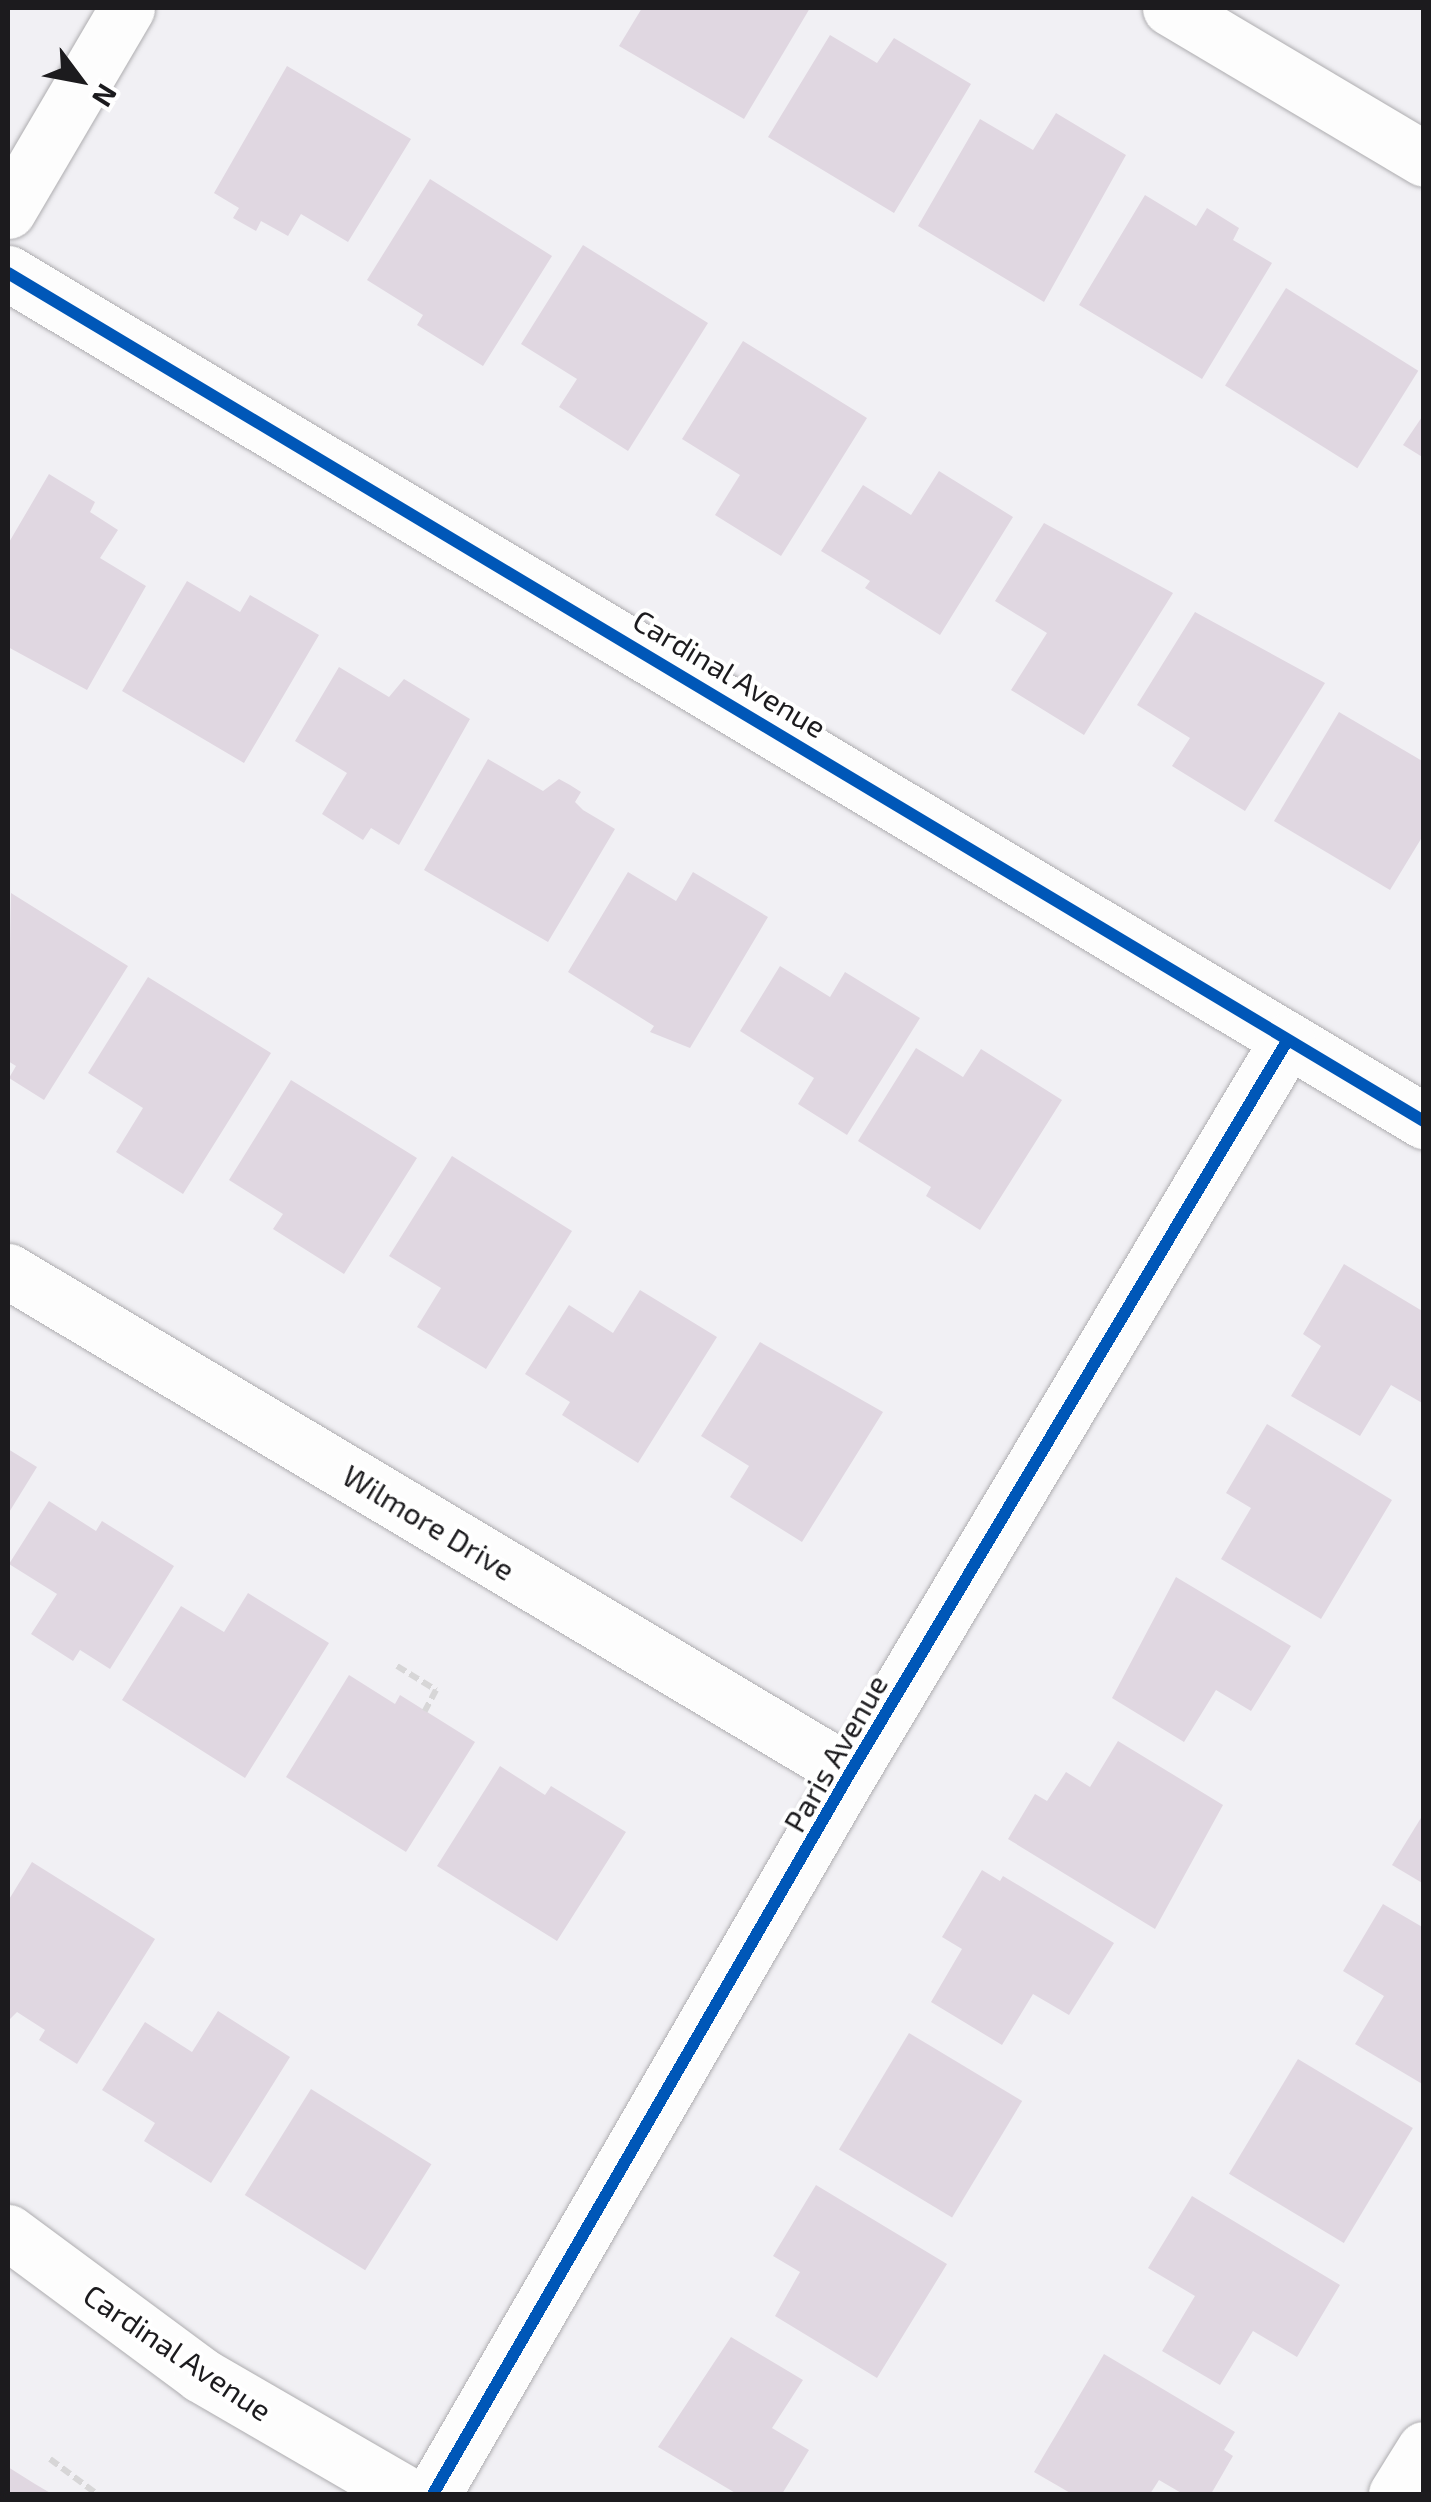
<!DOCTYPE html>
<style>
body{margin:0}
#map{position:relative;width:1431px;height:2502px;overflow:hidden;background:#f1f0f4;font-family:"Exo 2",sans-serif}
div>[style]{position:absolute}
.building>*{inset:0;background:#e0d7e1;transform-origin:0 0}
.path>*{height:6px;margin-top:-3px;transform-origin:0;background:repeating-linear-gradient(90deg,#d7d6d7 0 10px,transparent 0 15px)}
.roads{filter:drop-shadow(0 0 2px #aeadb0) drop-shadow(0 0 2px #aeadb0)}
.minor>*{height:55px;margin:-27.5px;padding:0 27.5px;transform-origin:27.5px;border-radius:27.5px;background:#fdfdfd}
.cycleway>*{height:12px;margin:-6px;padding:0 6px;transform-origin:6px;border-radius:6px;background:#0057b8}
span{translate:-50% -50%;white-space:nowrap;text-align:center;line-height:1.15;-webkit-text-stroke:8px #fff;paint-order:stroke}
.street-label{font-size:30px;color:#1c1b1e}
.frame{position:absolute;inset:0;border:10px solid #1c1b1e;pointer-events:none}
.north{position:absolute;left:30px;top:30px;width:100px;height:100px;-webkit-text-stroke:8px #fff;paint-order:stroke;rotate:122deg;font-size:28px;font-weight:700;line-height:40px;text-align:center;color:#1c1b1e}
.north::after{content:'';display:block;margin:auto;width:35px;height:45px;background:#1c1b1e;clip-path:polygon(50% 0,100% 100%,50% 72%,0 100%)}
</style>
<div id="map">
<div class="building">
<i style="clip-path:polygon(642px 8px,810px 8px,744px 119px,619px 46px)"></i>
<i style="clip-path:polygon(830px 35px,877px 63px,894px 38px,971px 84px,894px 213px,768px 137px)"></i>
<i style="clip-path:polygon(287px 66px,411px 139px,348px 242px,301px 214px,288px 236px,261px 221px,256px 231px,233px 218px,239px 208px,214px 193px)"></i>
<i style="clip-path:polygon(1056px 113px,1126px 155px,1044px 302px,918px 226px,980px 119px,1033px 150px)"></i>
<i style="clip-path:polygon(430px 179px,552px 256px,483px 366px,417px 325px,423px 315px,367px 280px)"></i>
<i style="clip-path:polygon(1145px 195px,1196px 226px,1207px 208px,1239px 228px,1233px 240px,1272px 263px,1202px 379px,1079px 305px)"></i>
<i style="clip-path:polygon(583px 245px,708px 323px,628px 451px,559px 407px,577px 379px,521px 344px)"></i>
<i style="left:1286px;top:288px;width:156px;height:115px;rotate:32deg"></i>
<i style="clip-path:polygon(743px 341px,867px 418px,781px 556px,715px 515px,740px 475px,682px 439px)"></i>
<i style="clip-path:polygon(1424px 414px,1424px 458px,1403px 445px)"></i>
<i style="clip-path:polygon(939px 471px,1013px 517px,940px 635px,865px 588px,870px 581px,821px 551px,863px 485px,911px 515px)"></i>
<i style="clip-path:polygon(49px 474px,95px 502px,90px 512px,118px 530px,100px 558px,146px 586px,87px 690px,8px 647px,8px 544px)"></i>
<i style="clip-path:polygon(1044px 523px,1173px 593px,1084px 735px,1011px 690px,1047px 633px,995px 601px)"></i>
<i style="clip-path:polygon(187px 581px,240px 612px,250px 595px,319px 635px,244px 763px,122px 691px)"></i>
<i style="clip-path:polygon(1195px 612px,1325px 683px,1245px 811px,1172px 766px,1190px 738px,1137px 705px)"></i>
<i style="clip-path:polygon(339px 667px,389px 697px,404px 679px,470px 719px,399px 845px,371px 828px,363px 840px,322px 814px,347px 773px,295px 741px)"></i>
<i style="clip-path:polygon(1339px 712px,1424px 762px,1424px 834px,1390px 890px,1274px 821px)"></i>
<i style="clip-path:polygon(488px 759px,543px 791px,559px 779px,570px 785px,581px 792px,575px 802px,583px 810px,615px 829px,548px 942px,424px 870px)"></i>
<i style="clip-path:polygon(628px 872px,676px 901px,693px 872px,768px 917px,690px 1048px,650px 1032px,654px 1026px,568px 972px)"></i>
<i style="clip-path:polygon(11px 893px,128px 966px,44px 1100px,9px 1078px,16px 1066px,8px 1061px)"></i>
<i style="clip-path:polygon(780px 966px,830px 997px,845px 972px,920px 1018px,847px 1135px,798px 1104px,814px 1078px,740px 1031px)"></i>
<i style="clip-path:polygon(148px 977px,271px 1053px,183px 1194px,116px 1152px,143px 1108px,88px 1073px)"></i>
<i style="clip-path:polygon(916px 1048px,963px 1077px,981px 1049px,1062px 1100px,980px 1230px,926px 1196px,931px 1187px,858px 1141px)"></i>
<i style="clip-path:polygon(291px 1080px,417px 1158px,344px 1274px,273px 1229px,283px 1214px,229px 1180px)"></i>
<i style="clip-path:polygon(452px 1156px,572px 1231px,486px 1369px,417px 1327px,441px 1288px,389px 1256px)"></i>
<i style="clip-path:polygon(1344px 1264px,1424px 1312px,1424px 1404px,1391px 1385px,1360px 1436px,1291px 1396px,1321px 1346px,1303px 1334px)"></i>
<i style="clip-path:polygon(640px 1290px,717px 1337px,638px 1463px,562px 1415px,570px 1402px,525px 1374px,569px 1305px,613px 1333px)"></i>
<i style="clip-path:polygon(760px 1342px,883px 1412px,802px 1542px,730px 1497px,749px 1466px,701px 1436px)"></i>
<i style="clip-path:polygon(1267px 1424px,1392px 1500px,1321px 1619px,1221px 1559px,1251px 1508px,1226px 1493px)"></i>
<i style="clip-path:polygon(8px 1449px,37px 1467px,8px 1514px)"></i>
<i style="clip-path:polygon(49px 1501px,96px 1531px,102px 1521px,174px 1566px,110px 1669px,80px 1650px,73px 1661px,31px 1634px,57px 1594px,9px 1564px)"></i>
<i style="clip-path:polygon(1176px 1577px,1291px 1646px,1251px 1711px,1216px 1690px,1184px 1742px,1112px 1698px)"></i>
<i style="clip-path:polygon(248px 1593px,329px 1643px,245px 1778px,122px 1700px,181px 1606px,224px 1632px)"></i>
<i style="clip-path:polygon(349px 1675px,395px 1704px,400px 1695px,475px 1742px,406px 1852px,286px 1777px)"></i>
<i style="clip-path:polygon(1118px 1741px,1223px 1805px,1155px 1929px,1008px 1839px,1035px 1794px,1047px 1801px,1066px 1772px,1090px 1787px)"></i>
<i style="clip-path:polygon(500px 1766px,545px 1795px,551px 1786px,626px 1832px,557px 1941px,437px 1866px)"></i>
<i style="clip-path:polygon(1424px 1813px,1424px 1884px,1392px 1865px)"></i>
<i style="clip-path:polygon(32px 1862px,155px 1939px,77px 2064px,39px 2040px,45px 2030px,17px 2012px,8px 2021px,8px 1901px)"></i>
<i style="clip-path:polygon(982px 1870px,1000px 1881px,1003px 1876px,1114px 1943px,1069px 2015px,1033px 1994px,1002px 2045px,931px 2002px,962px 1949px,942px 1937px)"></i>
<i style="clip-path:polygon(1383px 1904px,1424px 1928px,1424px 2085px,1355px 2044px,1384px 1996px,1343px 1971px)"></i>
<i style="clip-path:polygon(218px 2011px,290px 2057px,211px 2183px,144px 2141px,155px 2123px,102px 2090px,145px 2022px,192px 2052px)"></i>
<i style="left:909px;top:2033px;width:132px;height:136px;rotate:31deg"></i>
<i style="left:1298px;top:2059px;width:134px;height:134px;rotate:31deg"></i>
<i style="left:311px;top:2089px;width:142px;height:125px;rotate:32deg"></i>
<i style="clip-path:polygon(816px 2185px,947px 2264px,877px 2378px,775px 2316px,800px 2272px,773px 2256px)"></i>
<i style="clip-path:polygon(1192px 2196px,1340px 2285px,1297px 2357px,1253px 2331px,1220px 2385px,1162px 2351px,1195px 2296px,1148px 2268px)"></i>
<i style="clip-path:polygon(731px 2337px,803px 2380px,772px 2428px,809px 2450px,782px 2494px,737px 2494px,658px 2447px)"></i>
<i style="clip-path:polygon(1104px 2354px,1235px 2432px,1224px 2450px,1233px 2456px,1211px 2494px,1183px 2494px,1159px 2480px,1150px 2494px,1072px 2494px,1034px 2472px)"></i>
<i style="clip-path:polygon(8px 2467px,35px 2484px,52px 2494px,8px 2494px)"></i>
</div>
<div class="path">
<i style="left:397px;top:1666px;width:46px;rotate:31.6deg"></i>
<i style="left:436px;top:1690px;width:24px;rotate:118deg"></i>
<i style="left:50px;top:2459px;width:59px;rotate:36.7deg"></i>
</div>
<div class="roads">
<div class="minor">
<i style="left:1170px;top:8px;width:295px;rotate:30.7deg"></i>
<i style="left:8px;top:211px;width:235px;rotate:-59.6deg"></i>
<i style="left:8px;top:273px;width:1651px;rotate:30.92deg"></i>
<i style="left:8px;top:1271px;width:980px;rotate:30.8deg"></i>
<i style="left:8px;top:2232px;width:240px;rotate:36.5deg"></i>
<i style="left:201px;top:2375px;width:237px;rotate:30.1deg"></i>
<i style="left:433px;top:2494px;width:833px;rotate:-59.96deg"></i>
<i style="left:850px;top:1773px;width:853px;rotate:-59.16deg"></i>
<i style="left:1396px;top:2494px;width:53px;rotate:-58.1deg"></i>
</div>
</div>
<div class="cycleway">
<i style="left:8px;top:273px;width:1651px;rotate:30.92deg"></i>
<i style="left:433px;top:2494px;width:833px;rotate:-59.96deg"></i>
<i style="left:850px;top:1773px;width:853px;rotate:-59.16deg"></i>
</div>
<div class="street-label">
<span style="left:730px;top:673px;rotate:31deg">Cardinal Avenue</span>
<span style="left:429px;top:1522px;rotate:31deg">Wilmore Drive</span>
<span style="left:835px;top:1753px;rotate:-60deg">Paris Avenue</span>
<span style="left:178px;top:2352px;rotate:34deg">Cardinal Avenue</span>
</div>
<div class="frame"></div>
<div class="north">N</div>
</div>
